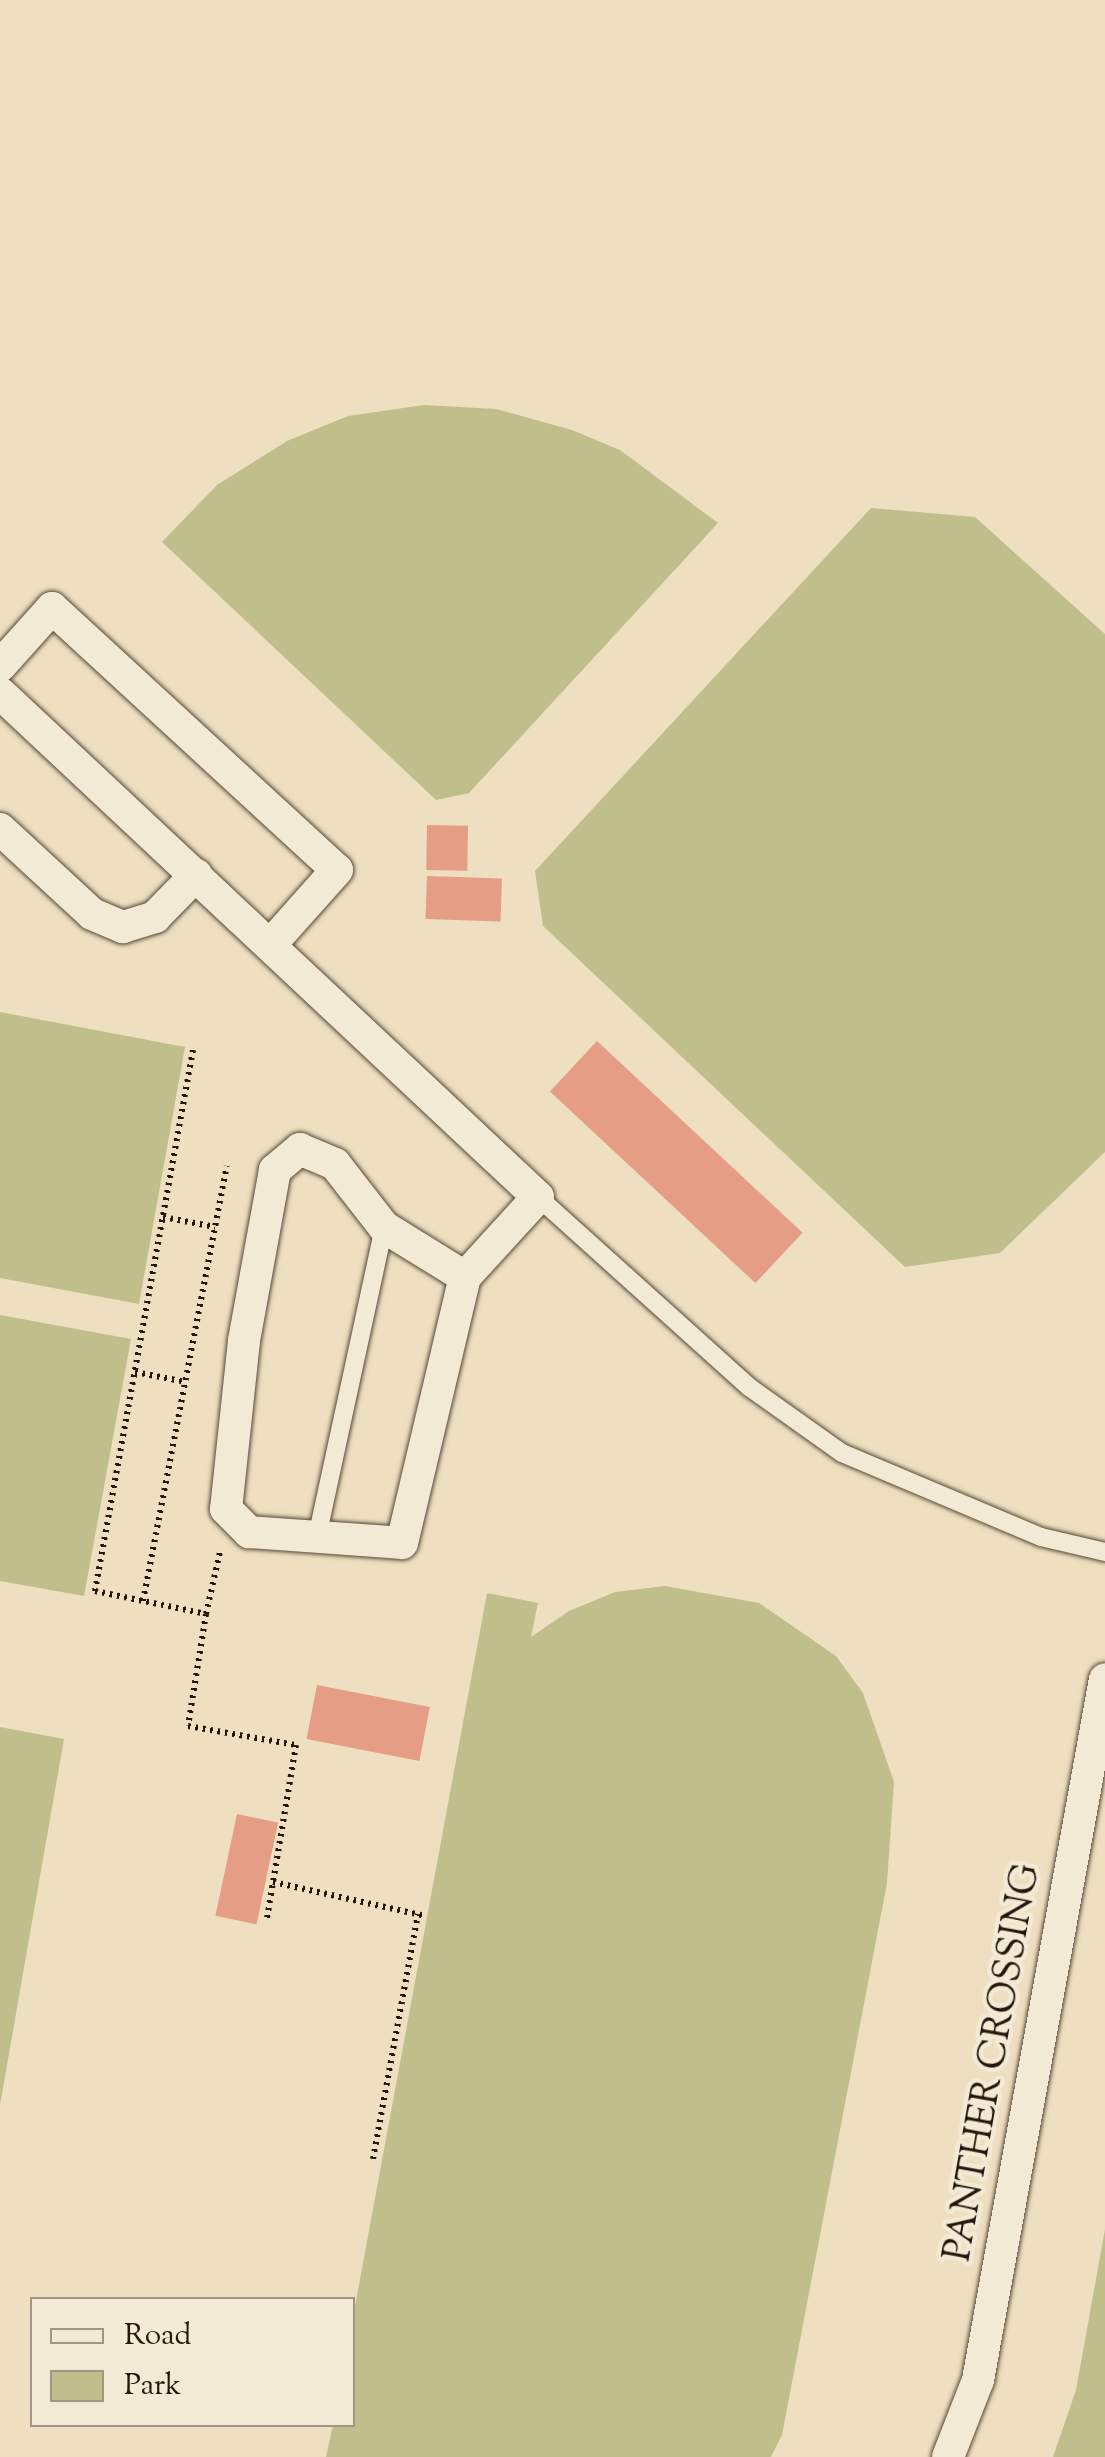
<!DOCTYPE html>
<style>
body{margin:0}
#map{position:relative;width:1105px;height:2457px;overflow:hidden;background:#eddfbf;font-family:"Sorts Mill Goudy",serif}
div>[style]{position:absolute}
.green>*{inset:0;background:#c0bf8c}
.building>*{inset:0;background:#e69d85;transform-origin:0 0}
.path>*{height:6px;margin-top:-3px;transform-origin:0;background:repeating-linear-gradient(90deg,#26160c 0 2.5px,transparent 0 7.5px)}
.roads{filter:drop-shadow(0 0 2px #584839) drop-shadow(0 0 2px #584839)}
.lane>*{height:18px;margin:-9px;padding:0 9px;transform-origin:9px;border-radius:9px;background:#f3ead5}
.street>*{height:32px;margin:-16px;padding:0 16px;transform-origin:16px;border-radius:16px;background:#f3ead5}
span{translate:-50% -50%;white-space:nowrap;text-align:center;line-height:1.15;-webkit-text-stroke:9px #f3ead5;paint-order:stroke}
.street-label{font-size:38px;color:#26160c}
.legend{position:absolute;left:30px;top:2297px;width:325px;height:130px;box-sizing:border-box;background:#f3ead5;border:2px solid #a19585;margin:0;padding:12px 18px;list-style:none;font-size:30px;color:#26160c}
.legend li{display:flex;align-items:center;gap:20px;height:50px}
.legend b{width:50px;border:2px solid #a19585}
</style>
<div id="map">
<div class="green">
<i style="clip-path:polygon(424px 405px,496px 409px,572px 430px,620px 450px,718px 523px,469px 793px,436px 800px,162px 542px,217px 485px,287px 441px,348px 416px)"></i>
<i style="clip-path:polygon(871px 508px,975px 517px,1105px 634px,1105px 1152px,1000px 1253px,905px 1267px,543px 926px,535px 871px)"></i>
<i style="clip-path:polygon(0 1012px,185px 1047px,139px 1304px,0 1278px)"></i>
<i style="clip-path:polygon(0 1315px,131px 1339px,84px 1596px,0 1581px)"></i>
<i style="clip-path:polygon(665px 1586px,759px 1603px,836px 1656px,863px 1693px,894px 1782px,887px 1883px,782px 2435px,771px 2457px,326px 2457px,333px 2425px,352px 2424px,353px 2317px,487px 1593px,538px 1603px,531px 1637px,569px 1611px,615px 1592px)"></i>
<i style="clip-path:polygon(0 1727px,64px 1739px,0 2105px)"></i>
<i style="clip-path:polygon(1105px 2229px,1105px 2457px,1053px 2457px,1076px 2390px)"></i>
</div>
<div class="building">
<i style="left:427px;top:825px;width:41px;height:45px;rotate:1deg"></i>
<i style="left:427px;top:876px;width:75px;height:43px;rotate:2deg"></i>
<i style="left:597px;top:1041px;width:281px;height:69px;rotate:43deg"></i>
<i style="left:317px;top:1685px;width:115px;height:55px;rotate:11deg"></i>
<i style="left:237px;top:1814px;width:42px;height:104px;rotate:12deg"></i>
</div>
<div class="path">
<i style="left:193px;top:1050px;width:550px;rotate:100.27deg"></i>
<i style="left:95px;top:1591px;width:113px;rotate:11.7deg"></i>
<i style="left:206px;top:1614px;width:113px;rotate:99.1deg"></i>
<i style="left:188px;top:1726px;width:110px;rotate:10deg"></i>
<i style="left:296px;top:1745px;width:176px;rotate:99.5deg"></i>
<i style="left:163px;top:1217px;width:53px;rotate:10.9deg"></i>
<i style="left:135px;top:1372px;width:52px;rotate:11.1deg"></i>
<i style="left:143px;top:1601px;width:443px;rotate:-79.1deg"></i>
<i style="left:206px;top:1614px;width:64px;rotate:-77.3deg"></i>
<i style="left:273px;top:1882px;width:156px;rotate:12.6deg"></i>
<i style="left:373px;top:2159px;width:249px;rotate:-79.6deg"></i>
</div>
<div class="roads">
<div class="lane">
<i style="left:538px;top:1197px;width:284px;rotate:42deg"></i>
<i style="left:749px;top:1387px;width:114px;rotate:35.4deg"></i>
<i style="left:842px;top:1453px;width:216px;rotate:22.9deg"></i>
<i style="left:1041px;top:1537px;width:66px;rotate:13.2deg"></i>
<i style="left:317px;top:1537px;width:317px;rotate:-77.8deg"></i>
</div>
<div class="street">
<i style="left:0;top:666px;width:78px;rotate:-48.1deg"></i>
<i style="left:52px;top:608px;width:387px;rotate:42.6deg"></i>
<i style="left:337px;top:870px;width:99px;rotate:131.7deg"></i>
<i style="left:0;top:693px;width:737px;rotate:43.13deg"></i>
<i style="left:538px;top:1197px;width:108px;rotate:132.4deg"></i>
<i style="left:465px;top:1277px;width:95px;rotate:-148.3deg"></i>
<i style="left:384px;top:1227px;width:80px;rotate:-127.9deg"></i>
<i style="left:335px;top:1164px;width:38px;rotate:-157deg"></i>
<i style="left:300px;top:1149px;width:33px;rotate:140deg"></i>
<i style="left:275px;top:1170px;width:174px;rotate:100.3deg"></i>
<i style="left:244px;top:1341px;width:169px;rotate:96.1deg"></i>
<i style="left:226px;top:1509px;width:33px;rotate:45deg"></i>
<i style="left:249px;top:1532px;width:153px;rotate:4.1deg"></i>
<i style="left:402px;top:1543px;width:273px;rotate:-76.7deg"></i>
<i style="left:0;top:829px;width:125px;rotate:42.7deg"></i>
<i style="left:92px;top:914px;width:34px;rotate:23deg"></i>
<i style="left:123px;top:927px;width:34px;rotate:-17deg"></i>
<i style="left:155px;top:917px;width:59px;rotate:-45.7deg"></i>
<i style="left:948px;top:2457px;width:83px;rotate:-68.7deg"></i>
<i style="left:978px;top:2380px;width:712px;rotate:-79.73deg"></i>
</div>
</div>
<div class="street-label">
<span style="left:995px;top:2063px;rotate:-80deg">PANTHER CROSSING</span>
</div>
<ul class="legend">
<li><b style="height:12px;background:#f3ead5"></b>Road</li>
<li><b style="height:28px;background:#c0bf8c"></b>Park</li>
</ul>
</div>
